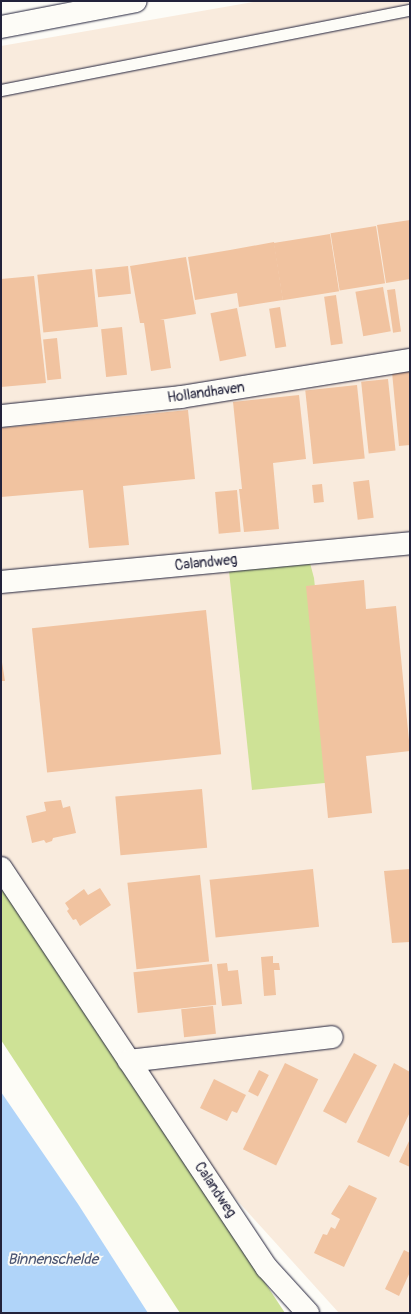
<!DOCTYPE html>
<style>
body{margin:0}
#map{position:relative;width:411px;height:1314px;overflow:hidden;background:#fdfcf7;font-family:Pangolin,sans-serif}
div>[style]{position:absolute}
.built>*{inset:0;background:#f9ebdd}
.green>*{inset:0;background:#cee296}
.water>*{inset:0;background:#b0d4f9}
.building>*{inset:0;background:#f1c3a0;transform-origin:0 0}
.roads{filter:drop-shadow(0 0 1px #22223b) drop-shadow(0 0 1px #22223b)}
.lane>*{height:11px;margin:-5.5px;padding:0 5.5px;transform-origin:5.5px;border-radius:5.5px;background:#fdfcf7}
.street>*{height:22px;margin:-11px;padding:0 11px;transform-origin:11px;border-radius:11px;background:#fdfcf7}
span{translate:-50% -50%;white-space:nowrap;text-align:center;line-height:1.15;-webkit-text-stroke:4px #fdfcf7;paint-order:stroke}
.street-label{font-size:14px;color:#22223b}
.water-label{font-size:15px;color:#4d5774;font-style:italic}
.frame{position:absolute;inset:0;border:2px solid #22223b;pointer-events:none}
</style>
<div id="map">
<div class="built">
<i style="clip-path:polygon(259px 1px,410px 1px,410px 1313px,339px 1313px,1px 939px,1px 46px)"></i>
</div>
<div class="green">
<i style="clip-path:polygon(310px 563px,314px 578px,335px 782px,252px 790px,229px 571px)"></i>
<i style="clip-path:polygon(1px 883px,83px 1006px,285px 1313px,180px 1313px,1px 1040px)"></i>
</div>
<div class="water">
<i style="clip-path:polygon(1px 1092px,78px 1204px,148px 1313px,1px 1313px)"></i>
</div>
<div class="building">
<i style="clip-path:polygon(410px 220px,410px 279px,386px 283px,377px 225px)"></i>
<i style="left:376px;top:226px;width:58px;height:46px;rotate:81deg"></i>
<i style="left:330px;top:234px;width:58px;height:57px;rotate:81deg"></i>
<i style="clip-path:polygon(274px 242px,283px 300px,239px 307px,237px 293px,195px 300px,188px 257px,230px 250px,235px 279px,230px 250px)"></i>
<i style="clip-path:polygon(186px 257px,196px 314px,160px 320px,164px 320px,171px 368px,151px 371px,144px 323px,140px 323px,130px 266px)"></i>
<i style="left:128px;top:266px;width:28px;height:33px;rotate:84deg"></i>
<i style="left:92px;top:269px;width:58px;height:55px;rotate:84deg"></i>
<i style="clip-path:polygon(34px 276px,46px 383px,1px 387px,1px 279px)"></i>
<i style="left:383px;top:287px;width:45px;height:28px;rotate:80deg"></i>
<i style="left:395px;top:289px;width:43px;height:8px;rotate:82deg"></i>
<i style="left:336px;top:295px;width:49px;height:12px;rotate:82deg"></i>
<i style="left:280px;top:307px;width:40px;height:11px;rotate:81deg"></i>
<i style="left:237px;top:308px;width:49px;height:27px;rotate:79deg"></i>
<i style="left:122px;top:327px;width:48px;height:21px;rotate:84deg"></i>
<i style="left:57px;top:338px;width:41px;height:14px;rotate:84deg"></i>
<i style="clip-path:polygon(410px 371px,410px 445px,399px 446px,392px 372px)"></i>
<i style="left:388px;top:379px;width:72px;height:27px;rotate:84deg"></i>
<i style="left:357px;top:385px;width:74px;height:52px;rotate:84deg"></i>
<i style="clip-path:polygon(299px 395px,306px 459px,273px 463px,279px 529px,244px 532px,239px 489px,242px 489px,233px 402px)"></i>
<i style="clip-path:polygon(188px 410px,195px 479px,123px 486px,129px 545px,89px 548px,83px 490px,1px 497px,1px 428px)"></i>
<i style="left:369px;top:480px;width:38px;height:16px;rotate:83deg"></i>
<i style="left:322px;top:484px;width:18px;height:10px;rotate:84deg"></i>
<i style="left:237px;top:490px;width:42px;height:22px;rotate:85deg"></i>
<i style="clip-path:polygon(364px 580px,366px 609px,396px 606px,410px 751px,366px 756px,372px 813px,328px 818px,306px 586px)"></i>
<i style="left:206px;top:610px;width:145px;height:175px;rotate:84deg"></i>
<i style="clip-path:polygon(1px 656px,5px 681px,1px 681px)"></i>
<i style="left:202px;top:789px;width:59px;height:87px;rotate:85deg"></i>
<i style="clip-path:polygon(61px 800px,63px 808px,70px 806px,76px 833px,53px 838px,52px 841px,46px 843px,44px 840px,32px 843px,26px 816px,46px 811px,44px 802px)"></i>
<i style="left:313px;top:869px;width:58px;height:104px;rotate:84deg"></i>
<i style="clip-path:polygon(410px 869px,410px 942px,392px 943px,384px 871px)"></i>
<i style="left:200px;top:875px;width:87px;height:73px;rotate:84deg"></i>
<i style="clip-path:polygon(100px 888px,111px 905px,80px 926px,76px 919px,73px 920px,67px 911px,69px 909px,65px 903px,84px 889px,88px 895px)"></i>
<i style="clip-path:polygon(273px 956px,273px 963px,279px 963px,280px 970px,274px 970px,276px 995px,264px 996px,261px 957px)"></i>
<i style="clip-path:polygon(227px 963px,228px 971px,238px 970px,242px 1004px,222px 1006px,217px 964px)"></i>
<i style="left:212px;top:964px;width:41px;height:79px;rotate:84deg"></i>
<i style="left:213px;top:1006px;width:28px;height:32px;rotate:84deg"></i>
<i style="left:354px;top:1053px;width:26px;height:66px;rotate:28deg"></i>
<i style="left:285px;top:1063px;width:37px;height:96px;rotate:26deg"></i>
<i style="clip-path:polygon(394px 1063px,410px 1072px,410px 1112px,389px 1157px,357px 1142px)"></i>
<i style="left:259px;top:1070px;width:11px;height:24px;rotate:27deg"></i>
<i style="clip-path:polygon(214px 1079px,246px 1095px,237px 1113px,232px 1111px,227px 1121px,200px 1108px)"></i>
<i style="clip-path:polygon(410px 1139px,410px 1167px,399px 1162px)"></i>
<i style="clip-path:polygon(349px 1185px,377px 1198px,344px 1267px,314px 1253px,323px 1234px,327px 1235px,331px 1227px,335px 1229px,340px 1219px,331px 1214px)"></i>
<i style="clip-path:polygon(404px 1250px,410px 1253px,410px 1272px,399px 1296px,385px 1289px)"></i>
</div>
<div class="roads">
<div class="lane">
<i style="left:1px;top:90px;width:417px;rotate:-11.1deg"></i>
</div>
<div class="street">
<i style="left:1px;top:27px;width:137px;rotate:-10.9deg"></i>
<i style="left:1px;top:416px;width:181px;rotate:-6deg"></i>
<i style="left:181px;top:397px;width:232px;rotate:-9.2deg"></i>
<i style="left:1px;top:582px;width:411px;rotate:-5.4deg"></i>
<i style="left:1px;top:868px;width:480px;rotate:56.4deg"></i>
<i style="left:267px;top:1268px;width:61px;rotate:47.7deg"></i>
<i style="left:129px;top:1061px;width:204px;rotate:-6.7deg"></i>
</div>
</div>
<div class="street-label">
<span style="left:206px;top:393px;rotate:-8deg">Hollandhaven</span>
<span style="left:206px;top:563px;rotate:-6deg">Calandweg</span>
<span style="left:215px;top:1190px;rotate:56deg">Calandweg</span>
</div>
<div class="water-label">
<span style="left:53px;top:1260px">Binnenschelde</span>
</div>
<div class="frame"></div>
</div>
